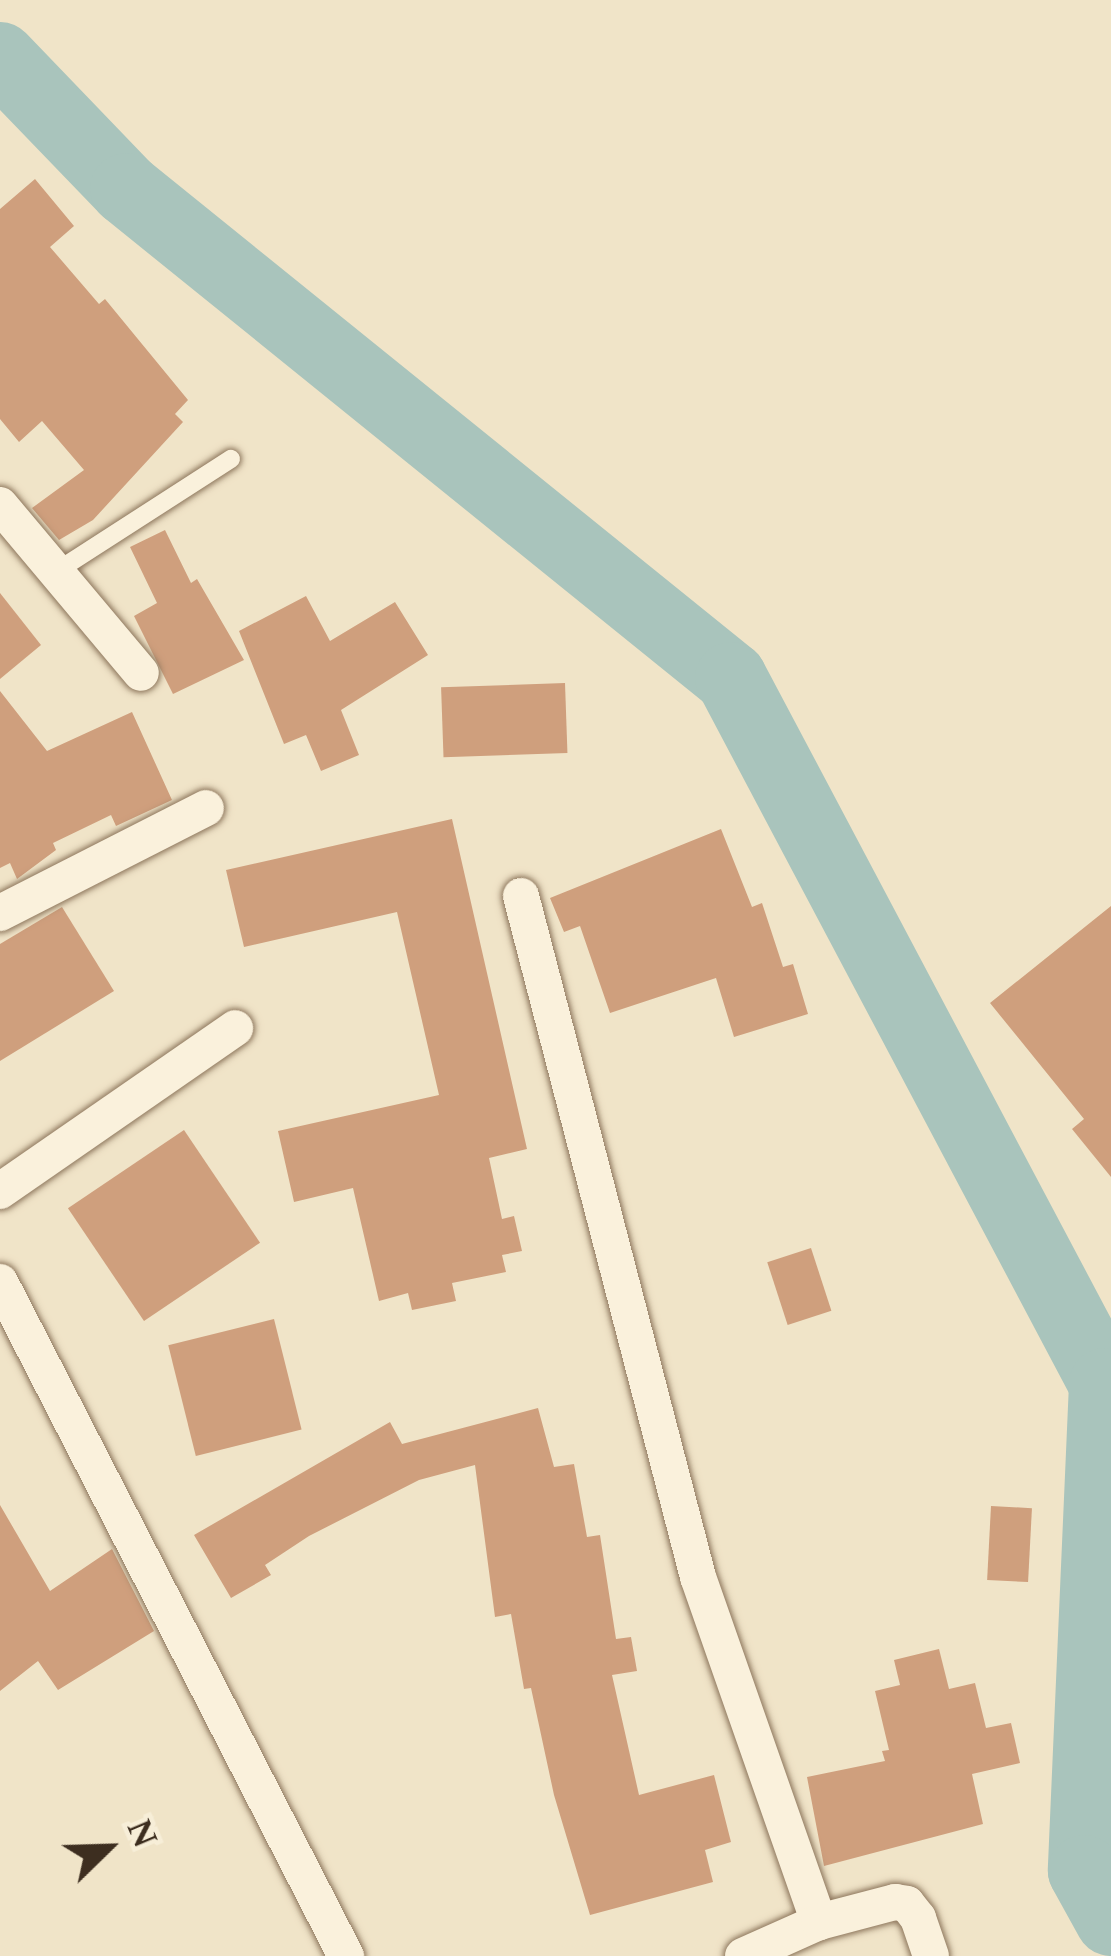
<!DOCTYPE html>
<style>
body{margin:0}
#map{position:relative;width:1111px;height:1956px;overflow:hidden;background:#f0e4c8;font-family:Spectral,serif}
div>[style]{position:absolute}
.river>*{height:72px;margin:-36px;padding:0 36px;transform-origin:36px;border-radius:36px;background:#a9c4bc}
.building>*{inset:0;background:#cf9f7d;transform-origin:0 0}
.roads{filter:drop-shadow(0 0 3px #8d765c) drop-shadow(0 0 3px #8d765c)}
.lane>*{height:18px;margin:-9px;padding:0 9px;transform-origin:9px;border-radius:9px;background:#faf1dc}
.street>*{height:36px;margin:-18px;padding:0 18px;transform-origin:18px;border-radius:18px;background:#faf1dc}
span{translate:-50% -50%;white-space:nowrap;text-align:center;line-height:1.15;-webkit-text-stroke:9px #f7eed8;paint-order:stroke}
.north{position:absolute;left:48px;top:1788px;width:120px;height:120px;-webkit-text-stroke:9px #f7eed8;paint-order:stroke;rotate:67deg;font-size:33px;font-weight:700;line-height:48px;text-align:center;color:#3d2e20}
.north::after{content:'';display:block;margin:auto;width:42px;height:54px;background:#3d2e20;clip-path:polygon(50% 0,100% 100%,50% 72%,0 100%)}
</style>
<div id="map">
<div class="river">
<i style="left:0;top:58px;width:182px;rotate:46.1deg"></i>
<i style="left:126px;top:189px;width:778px;rotate:38.95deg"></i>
<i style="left:731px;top:678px;width:799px;rotate:62.09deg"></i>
<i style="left:1105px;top:1384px;width:487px;rotate:92.5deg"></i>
<i style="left:1084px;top:1871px;width:56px;rotate:61.1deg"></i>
</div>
<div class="building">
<i style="clip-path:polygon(35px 179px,74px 226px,50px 247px,99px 304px,105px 299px,188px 400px,175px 414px,183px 422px,93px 520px,59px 540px,32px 508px,84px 470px,42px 421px,19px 442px,0 419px,0 209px)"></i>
<i style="clip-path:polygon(165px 530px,191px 583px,197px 579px,244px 660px,173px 694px,134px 616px,157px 603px,130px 547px)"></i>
<i style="clip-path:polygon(0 593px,41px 645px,0 679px)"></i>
<i style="clip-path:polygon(306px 596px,330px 641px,395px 602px,428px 655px,341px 710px,359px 755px,321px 771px,306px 735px,284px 744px,239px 631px)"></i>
<i style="left:565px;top:683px;width:70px;height:124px;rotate:88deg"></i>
<i style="clip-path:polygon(0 691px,47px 751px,132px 712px,172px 800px,116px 826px,111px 815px,53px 843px,56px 850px,17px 879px,10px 863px,0 868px)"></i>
<i style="clip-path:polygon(452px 819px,527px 1149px,489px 1158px,502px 1219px,514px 1216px,522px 1251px,502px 1255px,506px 1272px,452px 1283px,456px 1301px,412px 1310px,408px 1293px,379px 1301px,353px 1188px,294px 1202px,278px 1131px,439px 1095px,397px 912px,244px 947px,226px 870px)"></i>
<i style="clip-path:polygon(721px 829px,752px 907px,762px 903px,783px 967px,793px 964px,808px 1014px,734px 1037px,716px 978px,610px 1013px,580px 926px,564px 932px,550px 898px)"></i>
<i style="clip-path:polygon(1111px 906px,1111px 1177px,1072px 1129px,1084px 1119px,990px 1003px)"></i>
<i style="clip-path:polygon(62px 907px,114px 991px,0 1061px,0 944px)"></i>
<i style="left:184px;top:1130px;width:136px;height:140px;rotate:56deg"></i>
<i style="left:811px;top:1248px;width:66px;height:46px;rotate:72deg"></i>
<i style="left:274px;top:1319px;width:114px;height:109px;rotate:76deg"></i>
<i style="clip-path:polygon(538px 1408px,554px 1467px,574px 1464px,587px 1537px,600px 1535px,616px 1639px,631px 1637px,637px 1671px,612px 1675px,639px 1795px,714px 1775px,731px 1842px,705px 1850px,713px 1882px,590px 1915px,554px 1795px,531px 1688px,524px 1689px,511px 1614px,495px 1617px,475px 1465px,419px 1480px,309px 1536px,265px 1565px,271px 1575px,231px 1598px,194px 1535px,390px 1422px,402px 1444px)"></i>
<i style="clip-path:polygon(0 1505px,50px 1591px,112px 1549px,154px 1631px,58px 1690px,38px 1661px,0 1691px)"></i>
<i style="left:991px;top:1506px;width:41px;height:74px;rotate:3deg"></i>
<i style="clip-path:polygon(939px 1649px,949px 1689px,975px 1683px,986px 1728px,1011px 1723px,1020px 1763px,972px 1774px,983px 1824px,824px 1866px,807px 1777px,885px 1761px,882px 1751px,889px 1750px,875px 1691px,900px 1685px,894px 1660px)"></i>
</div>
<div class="roads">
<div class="lane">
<i style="left:57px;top:571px;width:207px;rotate:-32.8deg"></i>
</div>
<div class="street">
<i style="left:0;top:505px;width:219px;rotate:50deg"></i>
<i style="left:521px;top:896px;width:704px;rotate:75.43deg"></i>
<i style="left:698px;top:1577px;width:366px;rotate:70.7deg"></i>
<i style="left:0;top:913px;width:231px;rotate:-27deg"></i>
<i style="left:0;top:1191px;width:286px;rotate:-34.7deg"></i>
<i style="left:0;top:1282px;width:758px;rotate:62.83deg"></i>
<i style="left:743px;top:1956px;width:83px;rotate:-24.1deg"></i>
<i style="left:819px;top:1922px;width:79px;rotate:-14.7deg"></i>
<i style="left:895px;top:1902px;width:12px;rotate:9deg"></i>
<i style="left:907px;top:1904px;width:18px;rotate:52deg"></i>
<i style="left:918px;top:1918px;width:40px;rotate:71.1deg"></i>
</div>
</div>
<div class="north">N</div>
</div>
